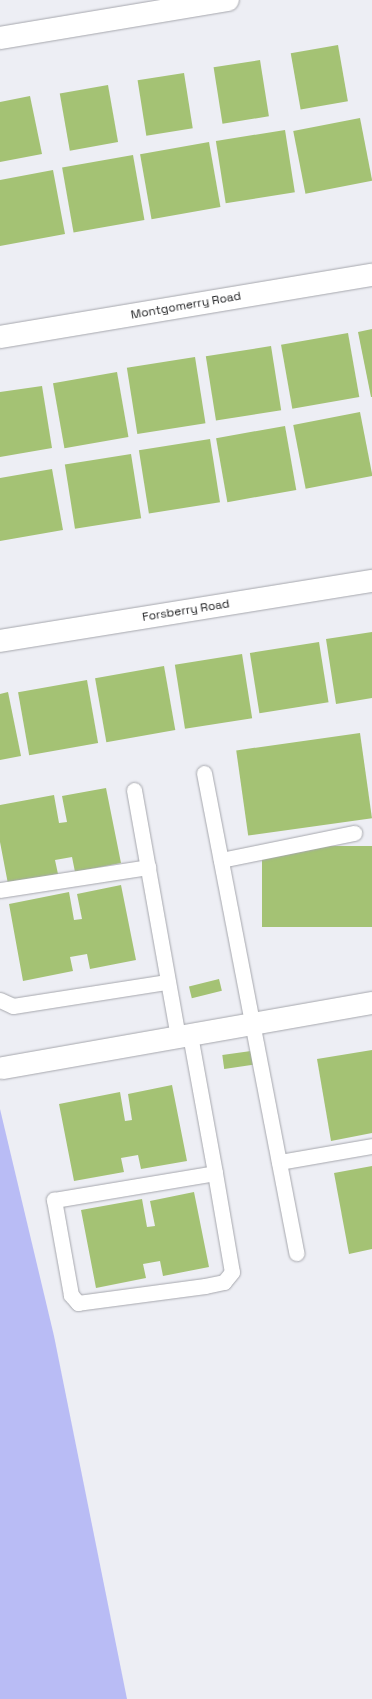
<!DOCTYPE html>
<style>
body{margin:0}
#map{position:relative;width:372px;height:1699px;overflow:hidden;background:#edeef4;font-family:"Space Grotesk",sans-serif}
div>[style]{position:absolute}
.green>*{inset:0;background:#b9bcf5}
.building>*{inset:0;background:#a4c274;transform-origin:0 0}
.roads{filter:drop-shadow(0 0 1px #a6a7ad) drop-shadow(0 0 1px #a6a7ad)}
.service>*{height:15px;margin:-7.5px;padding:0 7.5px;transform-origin:7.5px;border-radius:7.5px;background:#fff}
.minor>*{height:22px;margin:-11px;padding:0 11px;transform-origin:11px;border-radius:11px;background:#fff}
span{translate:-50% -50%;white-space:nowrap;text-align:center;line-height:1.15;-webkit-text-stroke:4px #fff;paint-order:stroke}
.street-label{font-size:12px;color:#242527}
</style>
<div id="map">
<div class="green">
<i style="clip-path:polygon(0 1109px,54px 1336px,127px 1699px,0 1699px)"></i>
</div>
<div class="building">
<i style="left:338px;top:45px;width:57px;height:48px;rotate:80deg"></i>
<i style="left:260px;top:60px;width:57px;height:47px;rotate:81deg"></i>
<i style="left:184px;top:73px;width:56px;height:47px;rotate:81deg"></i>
<i style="left:108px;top:85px;width:58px;height:49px;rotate:80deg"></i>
<i style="clip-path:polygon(30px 96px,42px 154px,0 162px,0 102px)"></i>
<i style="left:360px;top:118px;width:64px;height:68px;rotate:79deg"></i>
<i style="left:285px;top:130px;width:63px;height:70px;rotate:81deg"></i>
<i style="left:209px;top:142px;width:66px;height:70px;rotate:80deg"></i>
<i style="left:133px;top:155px;width:66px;height:72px;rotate:80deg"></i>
<i style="clip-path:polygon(53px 170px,65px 234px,0 246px,0 180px)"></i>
<i style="clip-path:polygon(372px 329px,372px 397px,371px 397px,358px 332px)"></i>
<i style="left:348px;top:333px;width:65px;height:68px;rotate:80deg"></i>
<i style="left:271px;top:346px;width:65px;height:66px;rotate:81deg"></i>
<i style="left:195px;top:357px;width:67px;height:69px;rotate:81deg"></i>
<i style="left:117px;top:372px;width:66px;height:65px;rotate:80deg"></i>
<i style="clip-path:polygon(42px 386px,52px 448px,0 457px,0 392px)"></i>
<i style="left:360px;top:412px;width:65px;height:68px;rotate:79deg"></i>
<i style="left:285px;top:426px;width:65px;height:70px;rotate:80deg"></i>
<i style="left:210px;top:439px;width:64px;height:72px;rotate:81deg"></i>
<i style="left:131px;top:454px;width:65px;height:67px;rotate:81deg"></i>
<i style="clip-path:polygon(52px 469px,63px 530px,0 541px,0 478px)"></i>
<i style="clip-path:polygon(372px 632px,372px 698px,336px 704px,326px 639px)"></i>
<i style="left:319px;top:642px;width:61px;height:70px;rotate:81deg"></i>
<i style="left:242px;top:654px;width:65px;height:68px;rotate:81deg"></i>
<i style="left:164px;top:666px;width:65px;height:70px;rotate:80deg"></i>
<i style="left:87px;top:680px;width:64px;height:70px;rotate:80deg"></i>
<i style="clip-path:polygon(8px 692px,21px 756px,0 760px,0 694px)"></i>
<i style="left:360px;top:733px;width:86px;height:125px;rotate:82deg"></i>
<i style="clip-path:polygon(106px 788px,121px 863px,75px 872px,72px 857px,55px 860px,58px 874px,8px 884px,0 842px,0 805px,54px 795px,59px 823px,67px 822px,62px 796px)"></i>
<i style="left:372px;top:846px;width:81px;height:110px;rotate:90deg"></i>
<i style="clip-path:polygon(121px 885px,136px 960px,90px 969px,87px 954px,70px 957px,73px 971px,23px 981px,9px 904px,69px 892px,74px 920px,82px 919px,77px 894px)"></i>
<i style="left:219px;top:979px;width:12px;height:31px;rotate:76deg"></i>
<i style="clip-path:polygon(372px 1050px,372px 1133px,331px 1141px,317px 1059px)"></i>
<i style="left:251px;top:1051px;width:14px;height:29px;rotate:82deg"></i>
<i style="clip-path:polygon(172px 1085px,187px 1161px,141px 1169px,138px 1155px,121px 1158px,124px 1172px,74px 1181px,59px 1104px,120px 1092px,125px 1121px,132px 1120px,128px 1094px)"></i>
<i style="clip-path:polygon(372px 1166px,372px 1249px,349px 1254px,334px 1173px)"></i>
<i style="clip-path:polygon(194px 1192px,209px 1267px,163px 1276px,160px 1261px,143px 1264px,146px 1278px,96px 1288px,81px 1210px,142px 1199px,147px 1227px,155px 1226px,150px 1201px)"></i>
</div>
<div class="roads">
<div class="service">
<i style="left:204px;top:773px;width:489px;rotate:79.1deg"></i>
<i style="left:134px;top:790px;width:251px;rotate:79.9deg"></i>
<i style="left:221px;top:860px;width:136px;rotate:-11.5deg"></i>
<i style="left:0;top:890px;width:150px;rotate:-8.8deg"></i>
<i style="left:0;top:1000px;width:14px;rotate:25deg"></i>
<i style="left:13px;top:1006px;width:156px;rotate:-8.9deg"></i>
<i style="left:190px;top:1035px;width:140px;rotate:79.7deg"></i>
<i style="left:215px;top:1173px;width:100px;rotate:80.3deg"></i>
<i style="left:232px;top:1272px;width:13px;rotate:129deg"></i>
<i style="left:224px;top:1282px;width:19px;rotate:168deg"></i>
<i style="left:205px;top:1286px;width:128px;rotate:172.4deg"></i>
<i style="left:78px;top:1303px;width:11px;rotate:-131deg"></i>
<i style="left:71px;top:1295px;width:97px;rotate:-100.1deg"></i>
<i style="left:54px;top:1200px;width:163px;rotate:-9.5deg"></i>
<i style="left:279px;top:1162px;width:94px;rotate:-9.8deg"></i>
</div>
<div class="minor">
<i style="left:0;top:38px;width:231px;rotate:-9.5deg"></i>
<i style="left:0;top:337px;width:377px;rotate:-9.5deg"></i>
<i style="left:0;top:641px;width:377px;rotate:-9.2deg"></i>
<i style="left:3px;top:1068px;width:375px;rotate:-10deg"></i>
</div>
</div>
<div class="street-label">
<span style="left:186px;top:306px;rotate:-10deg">Montgomerry Road</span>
<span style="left:186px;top:611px;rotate:-9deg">Forsberry Road</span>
</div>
</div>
